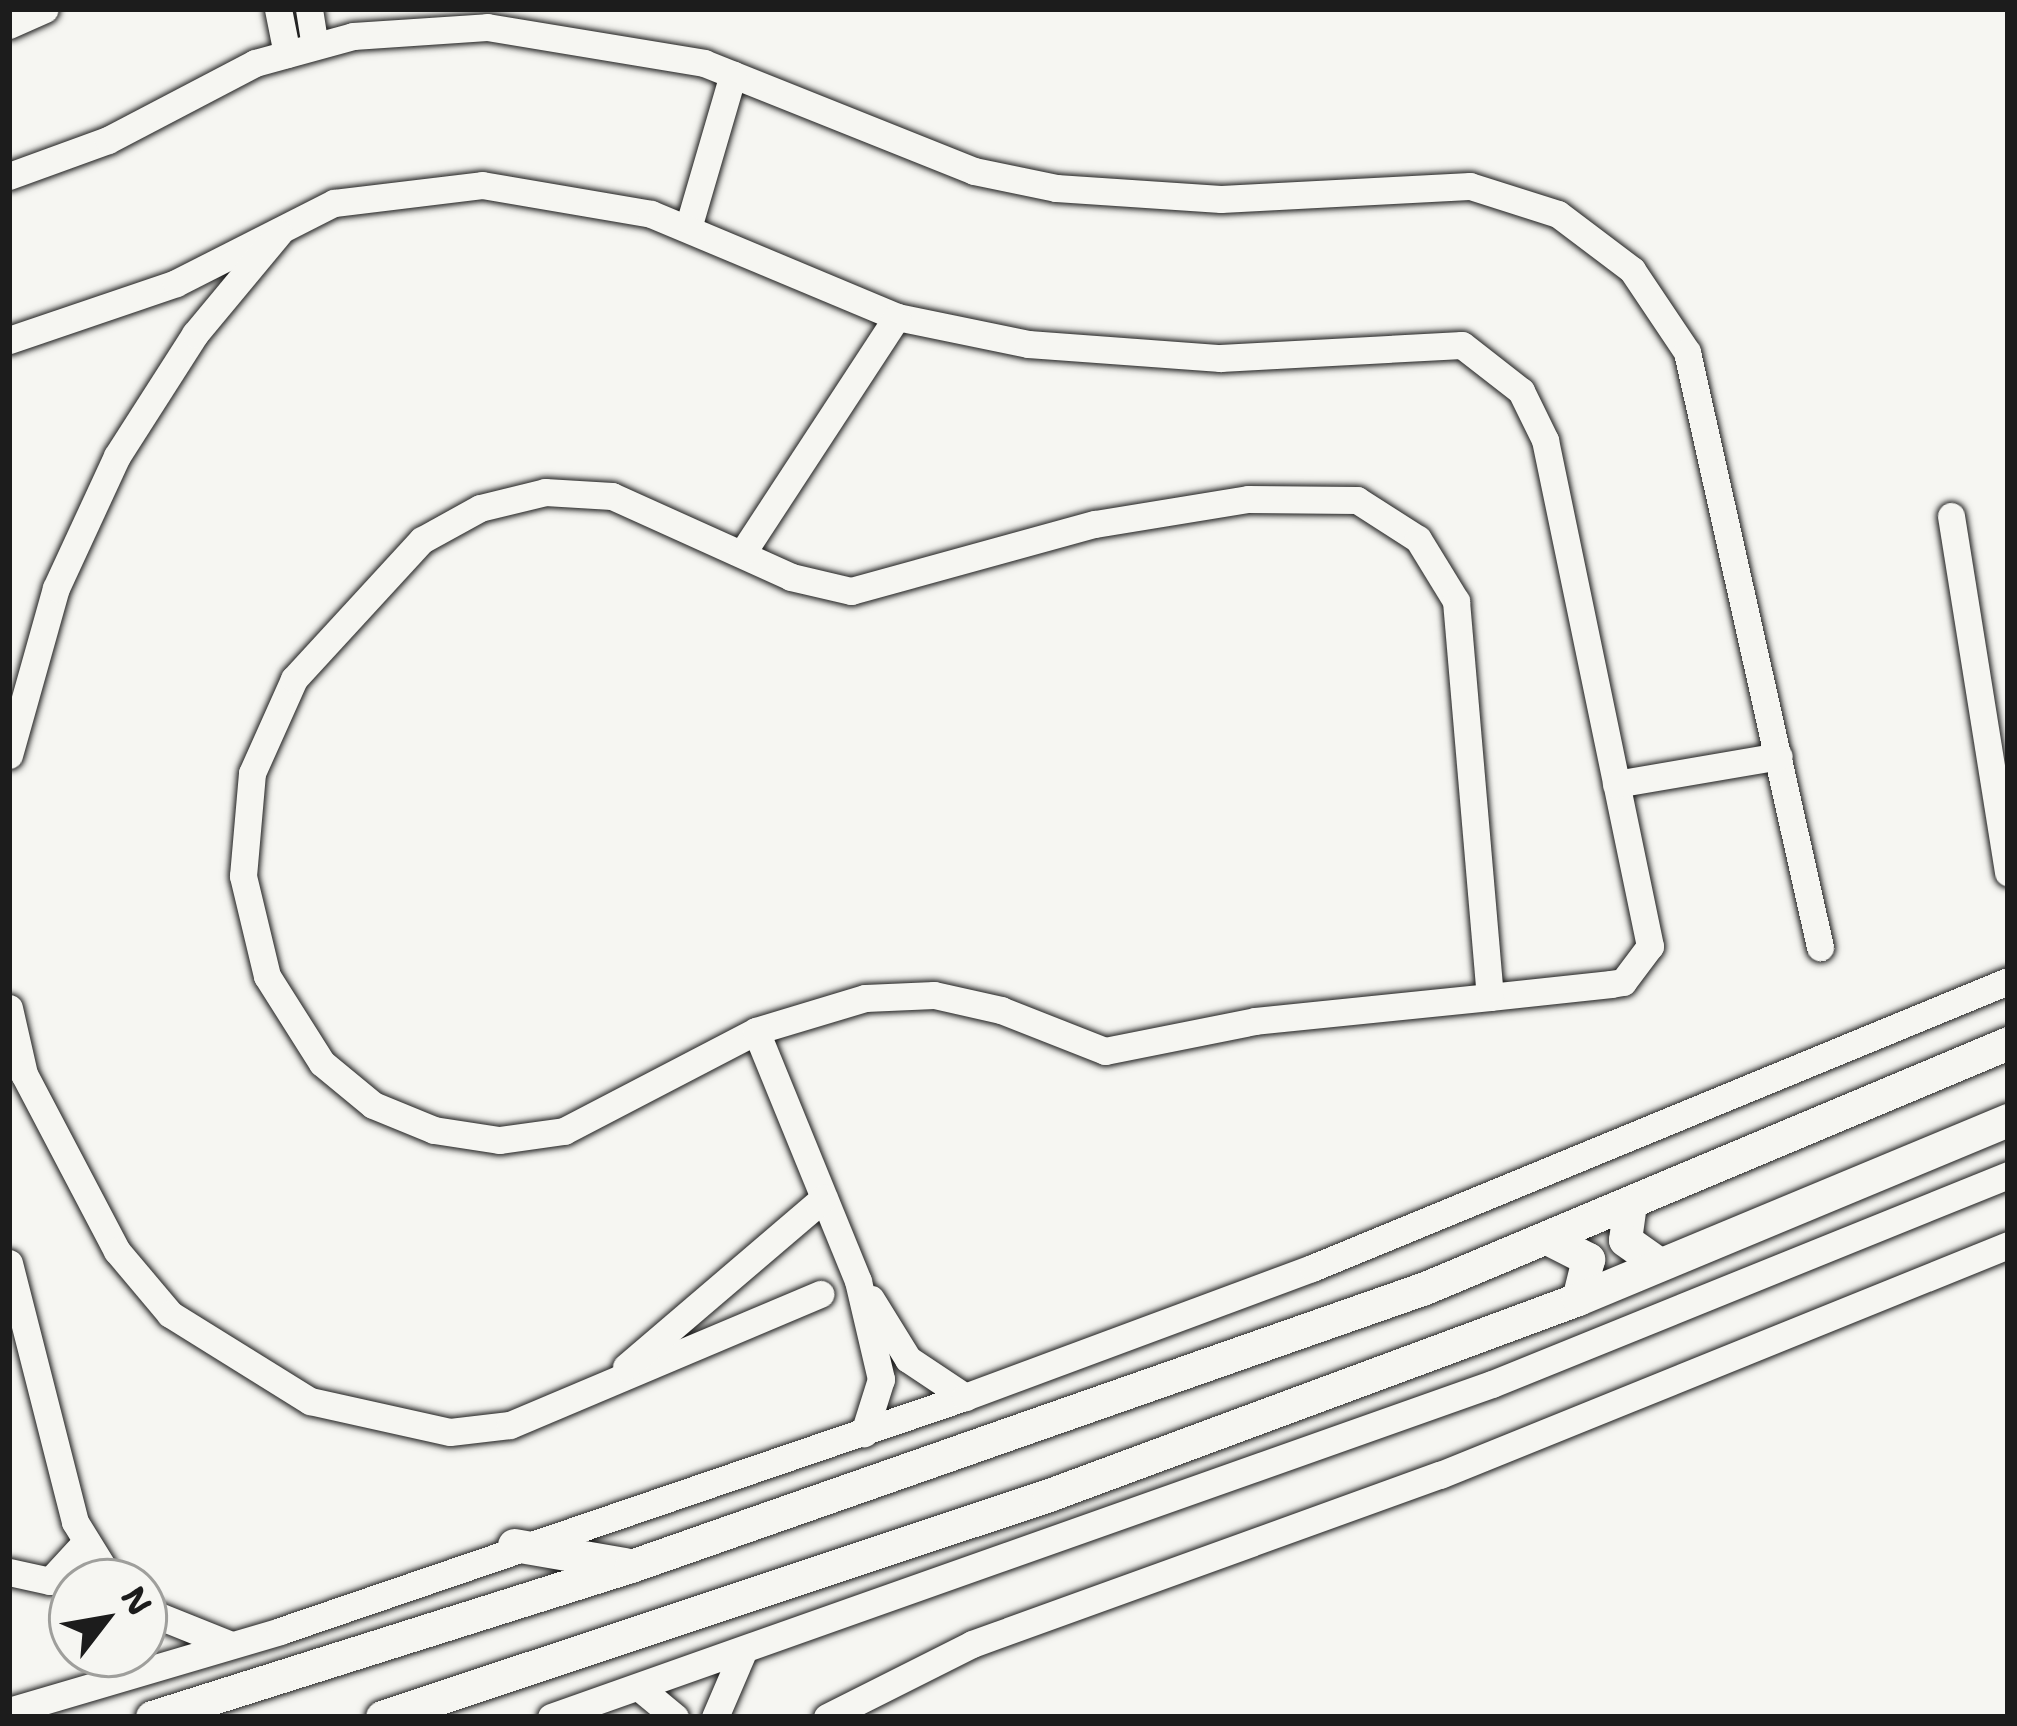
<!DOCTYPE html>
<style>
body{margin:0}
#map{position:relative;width:2017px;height:1726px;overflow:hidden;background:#f6f6f2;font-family:"Shantell Sans",sans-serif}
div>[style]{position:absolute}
.roads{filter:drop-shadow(0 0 3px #1c1c1c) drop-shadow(0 0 3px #1c1c1c)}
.minor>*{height:27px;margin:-13.5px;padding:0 13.5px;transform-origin:13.5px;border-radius:13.5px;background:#f6f6f2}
.major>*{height:33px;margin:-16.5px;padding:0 16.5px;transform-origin:16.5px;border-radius:16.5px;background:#f6f6f2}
span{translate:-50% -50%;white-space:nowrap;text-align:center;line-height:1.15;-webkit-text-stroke:9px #f6f6f2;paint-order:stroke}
.frame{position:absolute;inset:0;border:12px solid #1c1c1c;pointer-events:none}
.north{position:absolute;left:48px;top:1558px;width:120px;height:120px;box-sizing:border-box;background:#f6f6f2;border:3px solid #9f9f9c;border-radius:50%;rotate:59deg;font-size:33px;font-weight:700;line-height:48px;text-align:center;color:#1c1c1c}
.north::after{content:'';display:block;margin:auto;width:42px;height:54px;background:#1c1c1c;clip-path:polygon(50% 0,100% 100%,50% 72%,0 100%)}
</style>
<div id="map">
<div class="roads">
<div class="minor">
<i style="left:278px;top:9px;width:46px;rotate:78.7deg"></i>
<i style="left:309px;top:9px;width:36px;rotate:81deg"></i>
<i style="left:9px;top:25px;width:39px;rotate:-24deg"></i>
<i style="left:9px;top:176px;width:105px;rotate:-20deg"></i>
<i style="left:108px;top:140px;width:166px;rotate:-27.6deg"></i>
<i style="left:255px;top:63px;width:102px;rotate:-15.4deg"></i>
<i style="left:353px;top:36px;width:134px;rotate:-3.8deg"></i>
<i style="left:487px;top:27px;width:220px;rotate:9.4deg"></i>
<i style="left:704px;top:63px;width:291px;rotate:21.8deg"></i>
<i style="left:974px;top:171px;width:84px;rotate:11.7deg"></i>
<i style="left:1056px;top:188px;width:165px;rotate:3.8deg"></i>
<i style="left:1221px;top:199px;width:249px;rotate:-3deg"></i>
<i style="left:1470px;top:186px;width:92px;rotate:17.7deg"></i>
<i style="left:1558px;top:214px;width:93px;rotate:37.1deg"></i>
<i style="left:1632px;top:270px;width:99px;rotate:56.1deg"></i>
<i style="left:1687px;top:352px;width:610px;rotate:77.4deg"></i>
<i style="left:688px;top:228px;width:160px;rotate:-73.7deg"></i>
<i style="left:9px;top:340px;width:176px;rotate:-18.8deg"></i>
<i style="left:176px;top:283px;width:177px;rotate:-26.9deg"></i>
<i style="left:334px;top:203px;width:149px;rotate:-6.9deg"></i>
<i style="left:482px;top:185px;width:171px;rotate:9.7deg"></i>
<i style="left:651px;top:214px;width:267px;rotate:22.7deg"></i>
<i style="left:897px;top:317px;width:134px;rotate:11.6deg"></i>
<i style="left:1028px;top:344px;width:193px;rotate:4.2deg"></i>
<i style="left:1220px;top:358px;width:242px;rotate:-3.1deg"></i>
<i style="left:1462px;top:345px;width:75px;rotate:37.9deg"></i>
<i style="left:1521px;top:391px;width:55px;rotate:63.9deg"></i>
<i style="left:1545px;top:440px;width:517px;rotate:78.28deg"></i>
<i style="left:1650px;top:946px;width:45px;rotate:126.9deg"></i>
<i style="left:1623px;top:982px;width:12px;rotate:171deg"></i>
<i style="left:1611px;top:984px;width:122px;rotate:173.9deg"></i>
<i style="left:1490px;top:997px;width:236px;rotate:174.2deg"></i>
<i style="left:1255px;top:1021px;width:153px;rotate:168.7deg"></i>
<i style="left:1105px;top:1051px;width:112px;rotate:-158.5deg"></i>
<i style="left:1001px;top:1010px;width:69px;rotate:-167.4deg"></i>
<i style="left:934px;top:995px;width:69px;rotate:177.5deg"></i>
<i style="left:865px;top:998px;width:114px;rotate:163.2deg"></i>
<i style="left:756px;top:1031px;width:216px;rotate:152.5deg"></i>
<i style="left:564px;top:1131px;width:66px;rotate:172.1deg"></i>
<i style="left:499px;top:1140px;width:66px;rotate:-171.3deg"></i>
<i style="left:434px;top:1130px;width:66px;rotate:-157.7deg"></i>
<i style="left:373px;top:1105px;width:66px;rotate:-140.5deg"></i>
<i style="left:322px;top:1063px;width:103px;rotate:-122.3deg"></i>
<i style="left:267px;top:976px;width:103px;rotate:-103.5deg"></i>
<i style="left:243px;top:876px;width:103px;rotate:-85deg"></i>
<i style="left:252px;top:773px;width:103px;rotate:-65.9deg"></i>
<i style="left:294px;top:679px;width:189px;rotate:-47.4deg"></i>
<i style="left:422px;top:540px;width:66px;rotate:-28.9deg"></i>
<i style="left:480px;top:508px;width:67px;rotate:-13.8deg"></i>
<i style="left:545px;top:492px;width:67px;rotate:3.4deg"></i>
<i style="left:612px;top:496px;width:196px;rotate:24.3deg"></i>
<i style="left:791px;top:577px;width:62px;rotate:13.1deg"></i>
<i style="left:851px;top:591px;width:253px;rotate:-15.4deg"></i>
<i style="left:1095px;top:524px;width:155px;rotate:-9.3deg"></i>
<i style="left:1248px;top:499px;width:109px;rotate:0.5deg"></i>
<i style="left:1357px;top:500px;width:72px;rotate:32.6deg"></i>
<i style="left:1418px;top:539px;width:73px;rotate:58.5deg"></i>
<i style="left:1456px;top:601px;width:397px;rotate:85.1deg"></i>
<i style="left:1951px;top:516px;width:361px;rotate:80.9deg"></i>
<i style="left:743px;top:552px;width:281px;rotate:-56.8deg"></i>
<i style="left:9px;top:755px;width:173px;rotate:-74.3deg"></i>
<i style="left:56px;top:588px;width:145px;rotate:-65.2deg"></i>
<i style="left:117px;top:456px;width:145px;rotate:-57.4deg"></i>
<i style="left:195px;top:334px;width:131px;rotate:-50.3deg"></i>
<i style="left:1616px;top:784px;width:165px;rotate:-9.7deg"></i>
<i style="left:9px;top:1008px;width:68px;rotate:77.2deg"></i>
<i style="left:24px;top:1074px;width:200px;rotate:62.3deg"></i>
<i style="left:117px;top:1251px;width:82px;rotate:49.9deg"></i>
<i style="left:170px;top:1314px;width:165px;rotate:31.9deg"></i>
<i style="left:310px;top:1401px;width:143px;rotate:12.5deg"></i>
<i style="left:450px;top:1432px;width:60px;rotate:-6.7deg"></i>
<i style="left:510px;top:1425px;width:337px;rotate:-22.9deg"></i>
<i style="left:756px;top:1031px;width:270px;rotate:67.8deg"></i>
<i style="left:858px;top:1281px;width:101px;rotate:76.8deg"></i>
<i style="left:881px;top:1379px;width:57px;rotate:107.5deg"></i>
<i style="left:9px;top:1263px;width:267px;rotate:75.7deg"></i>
<i style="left:75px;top:1522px;width:70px;rotate:58.3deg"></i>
<i style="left:871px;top:1299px;width:70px;rotate:58.3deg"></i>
<i style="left:908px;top:1359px;width:69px;rotate:33.7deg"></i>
<i style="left:626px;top:1367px;width:260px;rotate:-40.5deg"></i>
<i style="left:9px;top:1572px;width:42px;rotate:12.4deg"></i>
<i style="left:50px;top:1581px;width:52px;rotate:-47.4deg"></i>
<i style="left:144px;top:1610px;width:92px;rotate:21.8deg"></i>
<i style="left:641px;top:1689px;width:44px;rotate:39.5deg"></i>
<i style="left:9px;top:1711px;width:283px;rotate:-16.4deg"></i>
<i style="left:280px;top:1631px;width:724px;rotate:-18.86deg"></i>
<i style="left:965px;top:1397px;width:370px;rotate:-20.4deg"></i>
<i style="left:1312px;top:1268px;width:753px;rotate:-22.41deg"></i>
<i style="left:551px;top:1717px;width:998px;rotate:-19.49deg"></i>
<i style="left:1492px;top:1384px;width:557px;rotate:-22.05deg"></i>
<i style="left:715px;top:1717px;width:69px;rotate:-66.8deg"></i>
<i style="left:827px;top:1717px;width:162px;rotate:-26.7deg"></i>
<i style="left:972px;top:1644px;width:498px;rotate:-19.9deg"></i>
<i style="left:1440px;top:1475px;width:613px;rotate:-22.04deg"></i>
</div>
<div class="major">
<i style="left:1630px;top:1204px;width:36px;rotate:98deg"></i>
<i style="left:1625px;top:1240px;width:42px;rotate:35.2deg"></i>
<i style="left:1551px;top:1240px;width:42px;rotate:27.2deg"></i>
<i style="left:1588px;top:1259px;width:41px;rotate:104deg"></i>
<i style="left:514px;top:1545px;width:112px;rotate:9.8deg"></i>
<i style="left:152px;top:1717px;width:502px;rotate:-17.5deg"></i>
<i style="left:631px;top:1566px;width:841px;rotate:-19.3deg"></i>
<i style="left:1425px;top:1288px;width:632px;rotate:-22.79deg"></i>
<i style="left:382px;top:1717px;width:703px;rotate:-18.41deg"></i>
<i style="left:1049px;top:1495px;width:564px;rotate:-20.33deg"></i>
<i style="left:1578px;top:1299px;width:466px;rotate:-22.6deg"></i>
</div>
</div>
<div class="frame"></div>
<div class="north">N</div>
</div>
